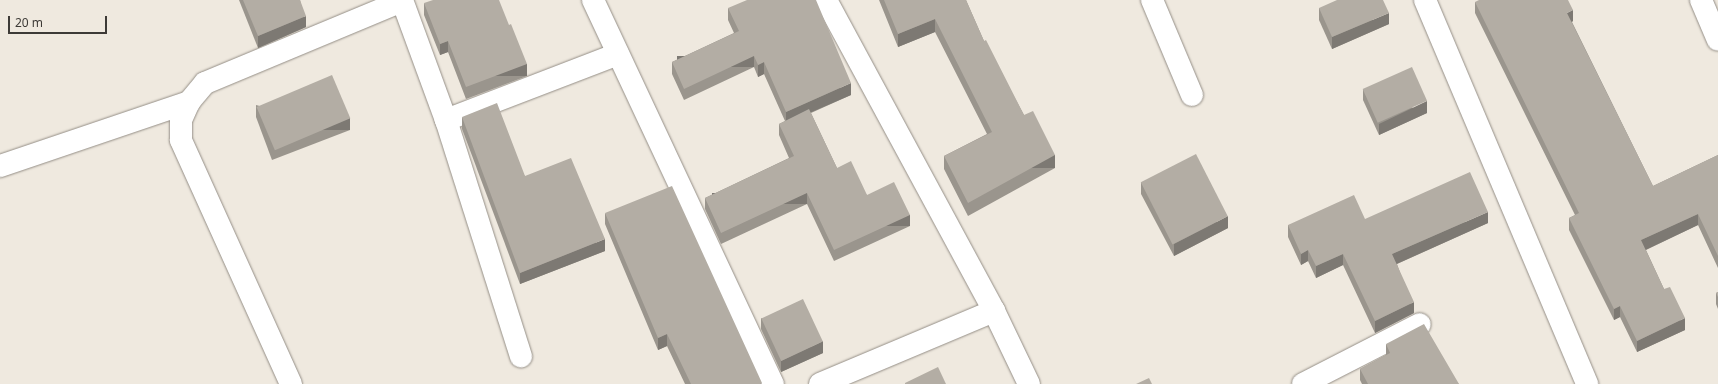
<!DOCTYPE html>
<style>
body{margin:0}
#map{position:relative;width:1718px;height:384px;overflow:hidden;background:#efe9df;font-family:"Noto Sans",sans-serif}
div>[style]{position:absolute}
.roads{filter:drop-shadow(0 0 1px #948e86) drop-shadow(0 0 1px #948e86)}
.street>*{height:22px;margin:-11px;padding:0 11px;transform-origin:11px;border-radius:11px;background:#fff}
.secondary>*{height:22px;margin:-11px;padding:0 11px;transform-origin:11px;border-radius:11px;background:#fff}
.wall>*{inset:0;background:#9a958d}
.shaded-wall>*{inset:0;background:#7d7973;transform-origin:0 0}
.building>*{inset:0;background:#b3ada4;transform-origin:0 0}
span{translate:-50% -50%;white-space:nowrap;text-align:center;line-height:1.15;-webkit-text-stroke:3.5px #efe9df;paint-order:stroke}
.scale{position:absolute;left:8px;top:16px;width:99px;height:18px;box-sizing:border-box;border:2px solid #3d3a36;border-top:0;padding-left:5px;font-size:12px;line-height:14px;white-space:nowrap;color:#3d3a36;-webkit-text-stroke:3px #efe9df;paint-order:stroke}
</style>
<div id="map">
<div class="roads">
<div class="street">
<i style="left:402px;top:0;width:128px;rotate:69.9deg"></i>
<i style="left:446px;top:120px;width:248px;rotate:72.4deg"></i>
<i style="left:593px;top:0;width:424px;rotate:64.9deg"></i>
<i style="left:826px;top:0;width:353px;rotate:61.6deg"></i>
<i style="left:994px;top:311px;width:81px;rotate:64.4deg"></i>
<i style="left:1152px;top:0;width:103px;rotate:67.2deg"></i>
<i style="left:1701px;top:0;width:43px;rotate:67deg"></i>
<i style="left:446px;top:120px;width:184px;rotate:-21deg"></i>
<i style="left:0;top:166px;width:200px;rotate:-18.7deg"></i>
<i style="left:291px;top:384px;width:268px;rotate:-114.3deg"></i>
<i style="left:181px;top:140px;width:20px;rotate:-90deg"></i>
<i style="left:181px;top:120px;width:20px;rotate:-66deg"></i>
<i style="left:189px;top:102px;width:25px;rotate:-50deg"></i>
<i style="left:205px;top:83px;width:213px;rotate:-22.6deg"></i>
<i style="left:820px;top:384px;width:189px;rotate:-22.8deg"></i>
<i style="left:1303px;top:384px;width:131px;rotate:-27.1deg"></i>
</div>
<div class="secondary">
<i style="left:1425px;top:0;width:417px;rotate:67.1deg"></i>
</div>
</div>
<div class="wall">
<i style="clip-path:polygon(239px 0,300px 0,306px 27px,258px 48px)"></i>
<i style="clip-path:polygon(879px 0,966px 0,984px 41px,1024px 115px,1055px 168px,968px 216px,944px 169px,944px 156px,987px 134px,935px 32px,898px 47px)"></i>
<i style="clip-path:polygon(1475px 2px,1573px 21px,1572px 22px,1653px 186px,1718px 155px,1718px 268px,1698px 225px,1646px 250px,1664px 289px,1685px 330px,1637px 352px,1620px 317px,1614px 320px,1569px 230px,1569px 218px,1575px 215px,1475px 13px)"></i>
<i style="clip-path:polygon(424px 3px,527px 76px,466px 99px,448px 52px,440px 55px,424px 15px)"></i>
<i style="clip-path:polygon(728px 8px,851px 95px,811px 113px,837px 168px,867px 195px,910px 226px,834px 261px,807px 204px,721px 244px,705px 209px,705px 198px,789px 158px,779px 135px,779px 124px,785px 121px,764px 74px,758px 77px,754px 67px,684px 100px,672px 74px,672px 62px,734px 33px,728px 20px)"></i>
<i style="clip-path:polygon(1319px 8px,1389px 24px,1332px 49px,1319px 20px)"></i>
<i style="clip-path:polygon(1363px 89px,1427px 113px,1379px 135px,1363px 100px)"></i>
<i style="clip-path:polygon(256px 105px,350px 130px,272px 160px,256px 117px)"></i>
<i style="clip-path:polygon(462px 117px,525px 176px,605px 251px,520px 284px,462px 129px)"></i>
<i style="clip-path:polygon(1141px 182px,1228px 228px,1174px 256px,1141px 194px)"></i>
<i style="clip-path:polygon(605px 213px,762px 384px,685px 384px,667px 346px,658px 350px,605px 224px)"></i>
<i style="clip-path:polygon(1365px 219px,1488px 223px,1397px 264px,1414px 313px,1375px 333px,1343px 265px,1316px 278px,1308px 261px,1301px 265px,1288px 237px,1288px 225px)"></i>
<i style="clip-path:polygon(1718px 292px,1718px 309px,1716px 304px,1716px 293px)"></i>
<i style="clip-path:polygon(761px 318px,823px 353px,781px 372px,761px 329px)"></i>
<i style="clip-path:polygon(1386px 344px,1459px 384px,1362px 384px,1360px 380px,1360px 369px,1386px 355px)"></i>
</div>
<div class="shaded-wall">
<i style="clip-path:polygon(1573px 10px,1573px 21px,1567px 24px,1567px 13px)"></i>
<i style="clip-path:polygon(1389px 13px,1389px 24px,1332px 49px,1332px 37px)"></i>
<i style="clip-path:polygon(306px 16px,306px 27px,258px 48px,258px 36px)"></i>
<i style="clip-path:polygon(935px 19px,935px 32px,898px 47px,898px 34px)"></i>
<i style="clip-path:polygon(448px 41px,448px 52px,440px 55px,440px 44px)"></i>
<i style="left:754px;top:56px;width:11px;height:77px;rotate:90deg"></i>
<i style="clip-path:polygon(764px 62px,764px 74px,758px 77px,758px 65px)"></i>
<i style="left:527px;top:64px;width:12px;height:65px;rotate:90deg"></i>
<i style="clip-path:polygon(851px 83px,851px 95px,786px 123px,786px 112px)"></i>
<i style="clip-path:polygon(1427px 101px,1427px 113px,1379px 135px,1379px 124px)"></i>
<i style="left:350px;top:118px;width:12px;height:84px;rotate:90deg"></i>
<i style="left:1055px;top:155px;width:13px;height:99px;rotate:90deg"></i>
<i style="left:807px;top:193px;width:11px;height:95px;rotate:90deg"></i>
<i style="clip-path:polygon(1488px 212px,1488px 223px,1392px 266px,1392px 254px)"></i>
<i style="clip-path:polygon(1698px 214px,1698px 225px,1641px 252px,1641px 240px)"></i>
<i style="left:910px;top:215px;width:11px;height:84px;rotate:90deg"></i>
<i style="clip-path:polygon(1228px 216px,1228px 228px,1174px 256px,1174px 244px)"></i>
<i style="clip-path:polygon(605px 239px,605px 251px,520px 284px,520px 273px)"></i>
<i style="clip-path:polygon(1308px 250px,1308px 261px,1301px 265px,1301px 254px)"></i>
<i style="clip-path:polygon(1343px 254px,1343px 265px,1316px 278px,1316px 266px)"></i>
<i style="clip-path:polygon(1414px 302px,1414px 313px,1375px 333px,1375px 321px)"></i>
<i style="clip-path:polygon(1620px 306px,1620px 317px,1614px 320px,1614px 309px)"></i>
<i style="clip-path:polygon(1685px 318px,1685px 330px,1637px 352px,1637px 341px)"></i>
<i style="clip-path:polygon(667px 334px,667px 346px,658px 350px,658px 338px)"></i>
<i style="clip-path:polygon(823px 341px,823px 353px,781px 372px,781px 361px)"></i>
</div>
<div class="building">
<i style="clip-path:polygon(243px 0,300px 0,306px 16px,258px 36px)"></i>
<i style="clip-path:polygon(433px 0,499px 0,509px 25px,511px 24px,527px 64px,466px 87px,448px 41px,440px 44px,424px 3px)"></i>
<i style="clip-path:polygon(747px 0,816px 0,851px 83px,786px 112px,764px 62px,758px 65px,754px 56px,684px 89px,672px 62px,739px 31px,728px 8px)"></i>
<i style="clip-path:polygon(884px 0,966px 0,984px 41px,986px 40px,1024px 115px,1033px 111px,1055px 155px,968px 203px,944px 156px,992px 132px,935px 19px,898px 34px)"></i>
<i style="clip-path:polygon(1337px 0,1383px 0,1389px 13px,1332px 37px,1319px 8px)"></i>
<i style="clip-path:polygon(1479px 0,1568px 0,1573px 10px,1567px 13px,1653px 186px,1718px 155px,1718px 256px,1698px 214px,1641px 240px,1664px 289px,1670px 287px,1685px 318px,1637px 341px,1620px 306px,1614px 309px,1569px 218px,1579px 213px,1475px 2px)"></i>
<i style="left:1412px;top:67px;width:37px;height:54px;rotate:66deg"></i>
<i style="left:332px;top:75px;width:47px;height:82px;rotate:67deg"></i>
<i style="clip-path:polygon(497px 103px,525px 176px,571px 158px,605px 239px,520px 273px,462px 117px)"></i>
<i style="clip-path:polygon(809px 109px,837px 168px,851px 161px,867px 195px,894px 182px,910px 215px,834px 250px,807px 193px,721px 233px,705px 198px,794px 156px,779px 124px)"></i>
<i style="left:1196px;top:154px;width:70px;height:62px;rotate:63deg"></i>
<i style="clip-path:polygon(1470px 172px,1488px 212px,1392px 254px,1414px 302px,1375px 321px,1343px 254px,1316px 266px,1308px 250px,1301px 254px,1288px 225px,1354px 195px,1365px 219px)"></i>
<i style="clip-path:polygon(672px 186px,762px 383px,760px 384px,691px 384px,667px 334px,658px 338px,605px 213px)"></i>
<i style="clip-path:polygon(1718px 292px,1718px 297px,1716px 293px)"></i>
<i style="left:803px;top:299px;width:47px;height:46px;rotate:65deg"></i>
<i style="clip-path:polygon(1424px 324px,1459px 384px,1368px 384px,1360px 369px,1390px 353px,1386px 344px)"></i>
<i style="clip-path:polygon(938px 367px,946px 384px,905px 384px,905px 383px)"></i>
<i style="clip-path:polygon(1149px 378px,1152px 384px,1136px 384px)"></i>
</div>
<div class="scale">20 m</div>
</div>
